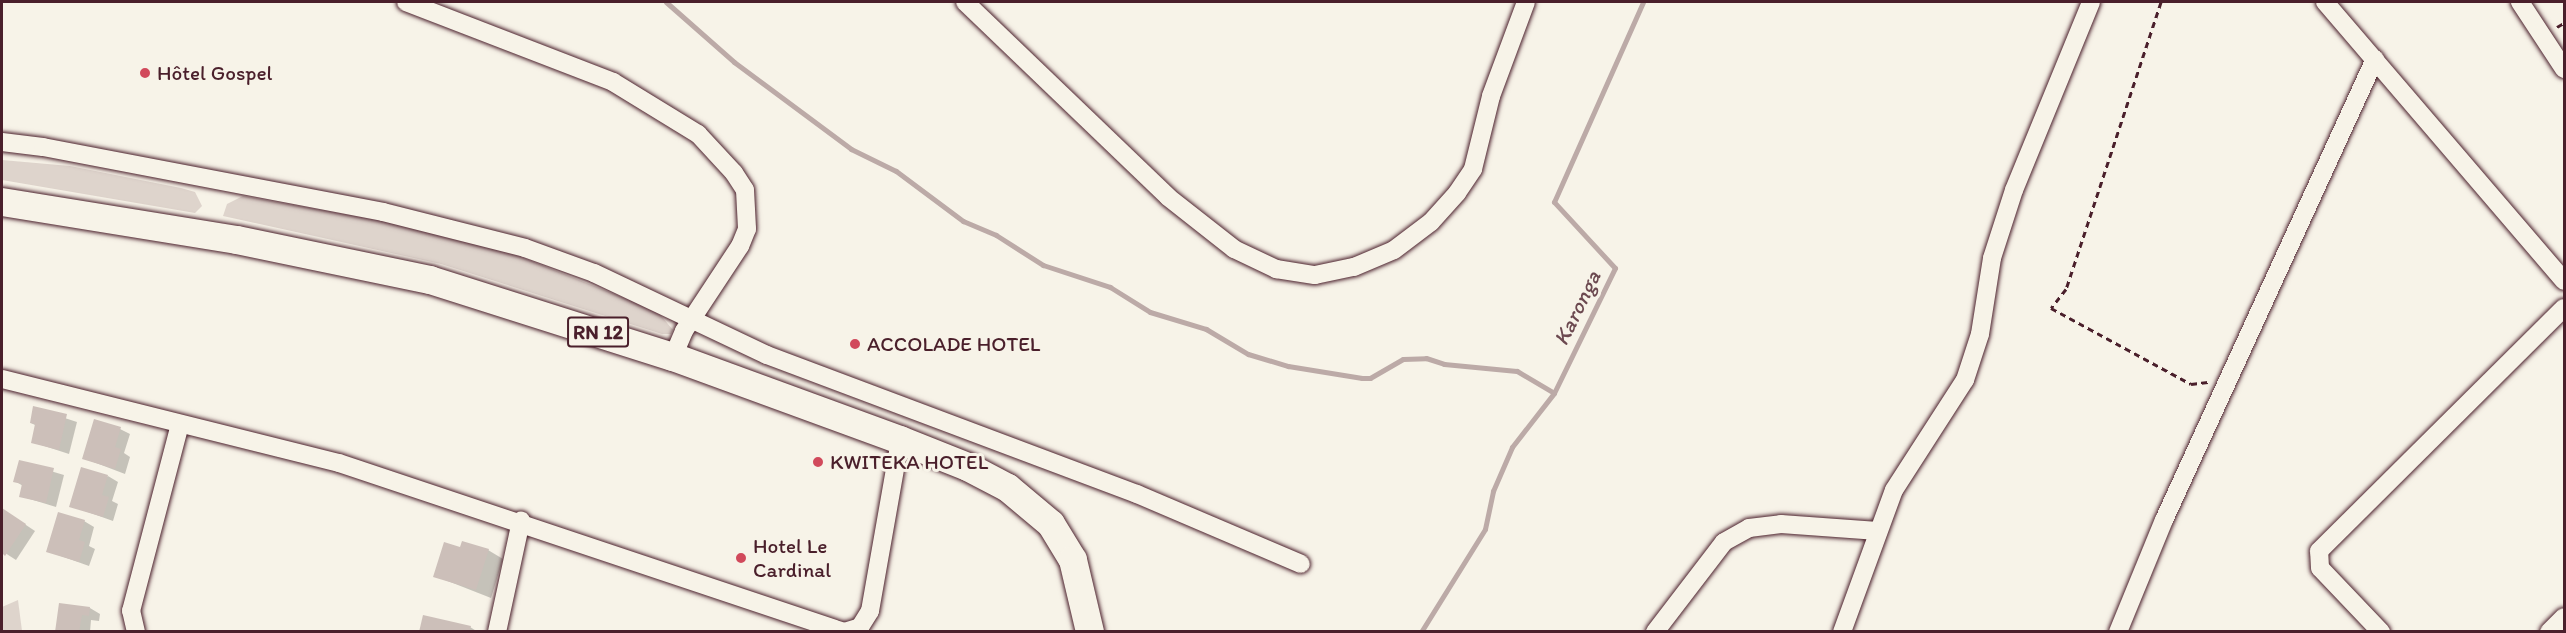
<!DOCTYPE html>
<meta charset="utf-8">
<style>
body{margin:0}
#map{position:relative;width:2566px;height:633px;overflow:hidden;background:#f7f3e8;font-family:Itim,sans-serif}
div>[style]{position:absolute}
.green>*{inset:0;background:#ded4cc}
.shadow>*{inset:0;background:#0003}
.stream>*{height:5px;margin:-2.5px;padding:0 2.5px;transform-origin:2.5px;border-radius:2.5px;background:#bcaaa7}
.building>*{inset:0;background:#ccbfb9}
.path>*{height:3px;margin-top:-1.5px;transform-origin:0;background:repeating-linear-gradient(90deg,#4a1f2b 0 6px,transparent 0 10.5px)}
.roads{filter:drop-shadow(0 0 2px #4a1f2b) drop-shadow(0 0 2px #4a1f2b)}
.street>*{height:18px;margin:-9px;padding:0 9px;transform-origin:9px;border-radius:9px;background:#f7f3e8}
.primary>*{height:28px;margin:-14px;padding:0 14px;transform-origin:14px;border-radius:14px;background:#f7f3e8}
.dots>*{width:16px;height:16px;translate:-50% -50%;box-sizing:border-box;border:3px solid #f7f3e8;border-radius:50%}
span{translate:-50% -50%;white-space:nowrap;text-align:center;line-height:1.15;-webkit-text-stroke:6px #f7f3e8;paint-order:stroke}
.shield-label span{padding:2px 4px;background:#f7f3e8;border:2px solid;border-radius:4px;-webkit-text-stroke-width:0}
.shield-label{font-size:20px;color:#4a1f2b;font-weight:700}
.poi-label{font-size:21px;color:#4a1f2b}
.left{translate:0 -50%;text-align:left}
.water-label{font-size:22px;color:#6c4950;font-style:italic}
.frame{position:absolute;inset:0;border:3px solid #4a1f2b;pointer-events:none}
</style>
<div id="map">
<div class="green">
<i style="clip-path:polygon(2px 160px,70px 166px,181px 188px,195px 192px,202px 206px,195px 213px,2px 180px)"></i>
<i style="clip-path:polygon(243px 196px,394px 223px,516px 255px,657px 311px,673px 330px,671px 334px,662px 334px,441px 264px,223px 216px,227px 204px)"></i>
<i style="clip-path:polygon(18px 600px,22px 631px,2px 631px,2px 607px)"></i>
</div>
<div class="shadow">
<i style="clip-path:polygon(34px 408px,77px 422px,69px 454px,32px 442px,37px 426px,31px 423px)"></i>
<i style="clip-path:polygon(120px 429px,130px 434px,124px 453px,130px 457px,125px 474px,83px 458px)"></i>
<i style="clip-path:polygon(20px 462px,64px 475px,56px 507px,20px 496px,23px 486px,15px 481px)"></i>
<i style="clip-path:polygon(108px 476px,118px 482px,112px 501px,118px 504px,113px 521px,71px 506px)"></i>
<i style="clip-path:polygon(2px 509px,35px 531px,16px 560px,2px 551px)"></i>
<i style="clip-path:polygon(84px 521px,94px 527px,89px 546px,95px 549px,89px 566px,47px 551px)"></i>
<i style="clip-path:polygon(461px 549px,488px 550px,503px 559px,491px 598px,435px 576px)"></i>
<i style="clip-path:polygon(90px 608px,100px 614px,99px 621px,91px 620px,90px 632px,56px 632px)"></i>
<i style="clip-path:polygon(470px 627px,478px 632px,421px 632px)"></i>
</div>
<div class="stream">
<i style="left:666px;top:2px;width:91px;rotate:41.4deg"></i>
<i style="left:734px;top:62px;width:146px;rotate:36.6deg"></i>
<i style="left:851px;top:149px;width:50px;rotate:26.1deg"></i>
<i style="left:896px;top:171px;width:84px;rotate:36.7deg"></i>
<i style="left:963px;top:221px;width:36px;rotate:23deg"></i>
<i style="left:996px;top:235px;width:56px;rotate:32.6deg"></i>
<i style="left:1043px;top:265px;width:71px;rotate:18.2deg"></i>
<i style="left:1110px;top:287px;width:47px;rotate:32deg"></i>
<i style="left:1150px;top:312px;width:59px;rotate:16.9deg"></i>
<i style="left:1206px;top:329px;width:49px;rotate:30.8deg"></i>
<i style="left:1248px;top:354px;width:42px;rotate:16.7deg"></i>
<i style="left:1288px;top:366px;width:75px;rotate:9.2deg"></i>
<i style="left:1362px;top:378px;width:8px"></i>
<i style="left:1370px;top:378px;width:38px;rotate:-30deg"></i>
<i style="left:1403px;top:359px;width:23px;rotate:-2deg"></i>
<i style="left:1426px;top:358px;width:19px;rotate:18deg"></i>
<i style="left:1444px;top:364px;width:73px;rotate:5.5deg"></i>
<i style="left:1517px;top:371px;width:43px;rotate:30.7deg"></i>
<i style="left:1421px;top:632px;width:121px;rotate:-58.1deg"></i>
<i style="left:1485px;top:529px;width:39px;rotate:-78deg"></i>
<i style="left:1493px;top:491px;width:48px;rotate:-66.6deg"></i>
<i style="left:1512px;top:447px;width:68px;rotate:-52.1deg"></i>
<i style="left:1554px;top:393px;width:139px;rotate:-64deg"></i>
<i style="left:1615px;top:268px;width:90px;rotate:-132.7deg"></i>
<i style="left:1554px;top:202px;width:219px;rotate:-66deg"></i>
</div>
<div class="building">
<i style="clip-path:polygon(33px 406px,67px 414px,59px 450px,31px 443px,35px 424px,30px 423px)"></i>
<i style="clip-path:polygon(94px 419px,121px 427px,115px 447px,121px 449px,115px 469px,82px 459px)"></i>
<i style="clip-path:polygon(19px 460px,54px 468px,46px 503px,19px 497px,22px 484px,13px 482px)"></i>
<i style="clip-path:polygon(81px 467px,108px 475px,102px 495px,109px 497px,103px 517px,69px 507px)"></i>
<i style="clip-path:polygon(2px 508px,26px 524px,5px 556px,2px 553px)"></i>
<i style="clip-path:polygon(58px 512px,85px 520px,79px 540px,85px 542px,79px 562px,46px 552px)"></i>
<i style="clip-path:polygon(462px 541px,489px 549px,476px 590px,433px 577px,444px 542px,460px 547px)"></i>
<i style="clip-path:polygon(59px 603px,90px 607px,89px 616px,82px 615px,79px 632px,55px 632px)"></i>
<i style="clip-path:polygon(423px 615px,471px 626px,469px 632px,419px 632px)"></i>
</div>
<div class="path">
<i style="left:2161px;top:2px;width:302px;rotate:108.3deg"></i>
<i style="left:2066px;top:289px;width:24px;rotate:128deg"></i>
<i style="left:2051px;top:308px;width:159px;rotate:28.5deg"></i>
<i style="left:2191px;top:384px;width:17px;rotate:-7deg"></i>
<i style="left:2557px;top:27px;width:8px;rotate:-30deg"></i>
</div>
<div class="roads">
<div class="street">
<i style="left:406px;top:2px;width:222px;rotate:21.1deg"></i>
<i style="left:613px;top:82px;width:100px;rotate:31.5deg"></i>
<i style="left:698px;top:134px;width:53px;rotate:47.3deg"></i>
<i style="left:734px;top:173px;width:20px;rotate:57deg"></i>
<i style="left:745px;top:190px;width:39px;rotate:87deg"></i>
<i style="left:747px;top:229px;width:18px;rotate:112deg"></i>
<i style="left:740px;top:246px;width:102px;rotate:123.4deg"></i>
<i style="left:684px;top:331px;width:28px;rotate:113deg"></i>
<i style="left:965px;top:2px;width:281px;rotate:43.8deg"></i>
<i style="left:1168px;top:197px;width:84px;rotate:38.2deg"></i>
<i style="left:1234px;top:249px;width:47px;rotate:25.5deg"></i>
<i style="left:1276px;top:269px;width:39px;rotate:9deg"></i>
<i style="left:1315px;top:275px;width:40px;rotate:-12deg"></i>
<i style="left:1354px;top:267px;width:43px;rotate:-23deg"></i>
<i style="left:1394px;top:250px;width:46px;rotate:-37.1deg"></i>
<i style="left:1431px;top:222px;width:39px;rotate:-48deg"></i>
<i style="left:1457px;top:193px;width:29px;rotate:-56deg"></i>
<i style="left:1473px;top:169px;width:75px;rotate:-76.1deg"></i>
<i style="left:1491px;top:96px;width:100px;rotate:-69.6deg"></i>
<i style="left:2325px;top:2px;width:367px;rotate:49.4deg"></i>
<i style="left:2520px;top:2px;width:80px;rotate:56.7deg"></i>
<i style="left:2px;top:142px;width:41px;rotate:7deg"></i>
<i style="left:43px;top:147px;width:346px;rotate:10.8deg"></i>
<i style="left:383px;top:212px;width:146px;rotate:14.2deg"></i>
<i style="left:525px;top:248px;width:73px;rotate:19.9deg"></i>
<i style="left:594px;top:273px;width:191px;rotate:25.4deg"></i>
<i style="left:767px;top:355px;width:395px;rotate:20.6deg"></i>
<i style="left:1137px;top:494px;width:178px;rotate:23.1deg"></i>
<i style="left:2px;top:379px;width:347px;rotate:14deg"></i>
<i style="left:339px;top:463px;width:533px;rotate:18.5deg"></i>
<i style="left:136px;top:632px;width:22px;rotate:-103deg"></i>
<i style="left:131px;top:611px;width:193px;rotate:-75.3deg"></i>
<i style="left:497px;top:632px;width:114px;rotate:-77.8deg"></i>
<i style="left:844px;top:632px;width:17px;rotate:-17deg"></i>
<i style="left:860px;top:627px;width:19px;rotate:-58deg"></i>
<i style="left:870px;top:611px;width:174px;rotate:-80deg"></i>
<i style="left:1655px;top:632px;width:113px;rotate:-52.5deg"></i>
<i style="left:1724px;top:542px;width:29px;rotate:-29deg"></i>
<i style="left:1749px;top:528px;width:32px;rotate:-7deg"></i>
<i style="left:1781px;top:524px;width:97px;rotate:4.1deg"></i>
<i style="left:1842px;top:632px;width:151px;rotate:-69.9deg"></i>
<i style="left:1894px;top:490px;width:131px;rotate:-57.2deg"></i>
<i style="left:1965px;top:380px;width:48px;rotate:-71.9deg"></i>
<i style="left:1980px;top:334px;width:77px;rotate:-81deg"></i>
<i style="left:1992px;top:258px;width:71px;rotate:-72.1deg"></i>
<i style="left:2014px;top:190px;width:203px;rotate:-67.7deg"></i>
<i style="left:2118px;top:632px;width:121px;rotate:-67.7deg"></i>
<i style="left:2164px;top:520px;width:507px;rotate:-65.41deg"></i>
<i style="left:2381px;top:632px;width:88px;rotate:-133.6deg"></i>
<i style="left:2320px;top:568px;width:17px;rotate:-93deg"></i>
<i style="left:2319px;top:551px;width:345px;rotate:-44.8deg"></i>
<i style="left:2549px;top:632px;width:21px;rotate:-45deg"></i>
</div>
<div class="primary">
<i style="left:2px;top:202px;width:238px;rotate:9.2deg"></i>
<i style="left:237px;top:240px;width:197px;rotate:11.7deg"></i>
<i style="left:430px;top:280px;width:255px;rotate:17.6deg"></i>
<i style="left:673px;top:357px;width:242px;rotate:20.1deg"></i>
<i style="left:900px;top:440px;width:73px;rotate:21.7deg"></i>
<i style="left:968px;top:467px;width:45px;rotate:27.7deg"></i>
<i style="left:1008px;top:488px;width:56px;rotate:39.9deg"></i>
<i style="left:1051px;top:524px;width:42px;rotate:58.6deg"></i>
<i style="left:1073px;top:560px;width:74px;rotate:76.7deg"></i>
</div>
</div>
<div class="dots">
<i style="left:145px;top:73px;background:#d1495b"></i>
<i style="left:855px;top:344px;background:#d1495b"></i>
<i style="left:818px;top:462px;background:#d1495b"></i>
<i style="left:741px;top:558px;background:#d1495b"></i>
</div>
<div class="shield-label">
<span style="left:598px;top:332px">RN 12</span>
</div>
<div class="poi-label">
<span class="left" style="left:157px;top:73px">Hôtel Gospel</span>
<span class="left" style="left:867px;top:344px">ACCOLADE HOTEL</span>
<span class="left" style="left:830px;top:462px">KWITEKA HOTEL</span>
<span class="left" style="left:753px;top:558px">Hotel Le<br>Cardinal</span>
</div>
<div class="water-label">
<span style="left:1577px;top:308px;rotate:-64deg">Karonga</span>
</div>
<div class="frame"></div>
</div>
